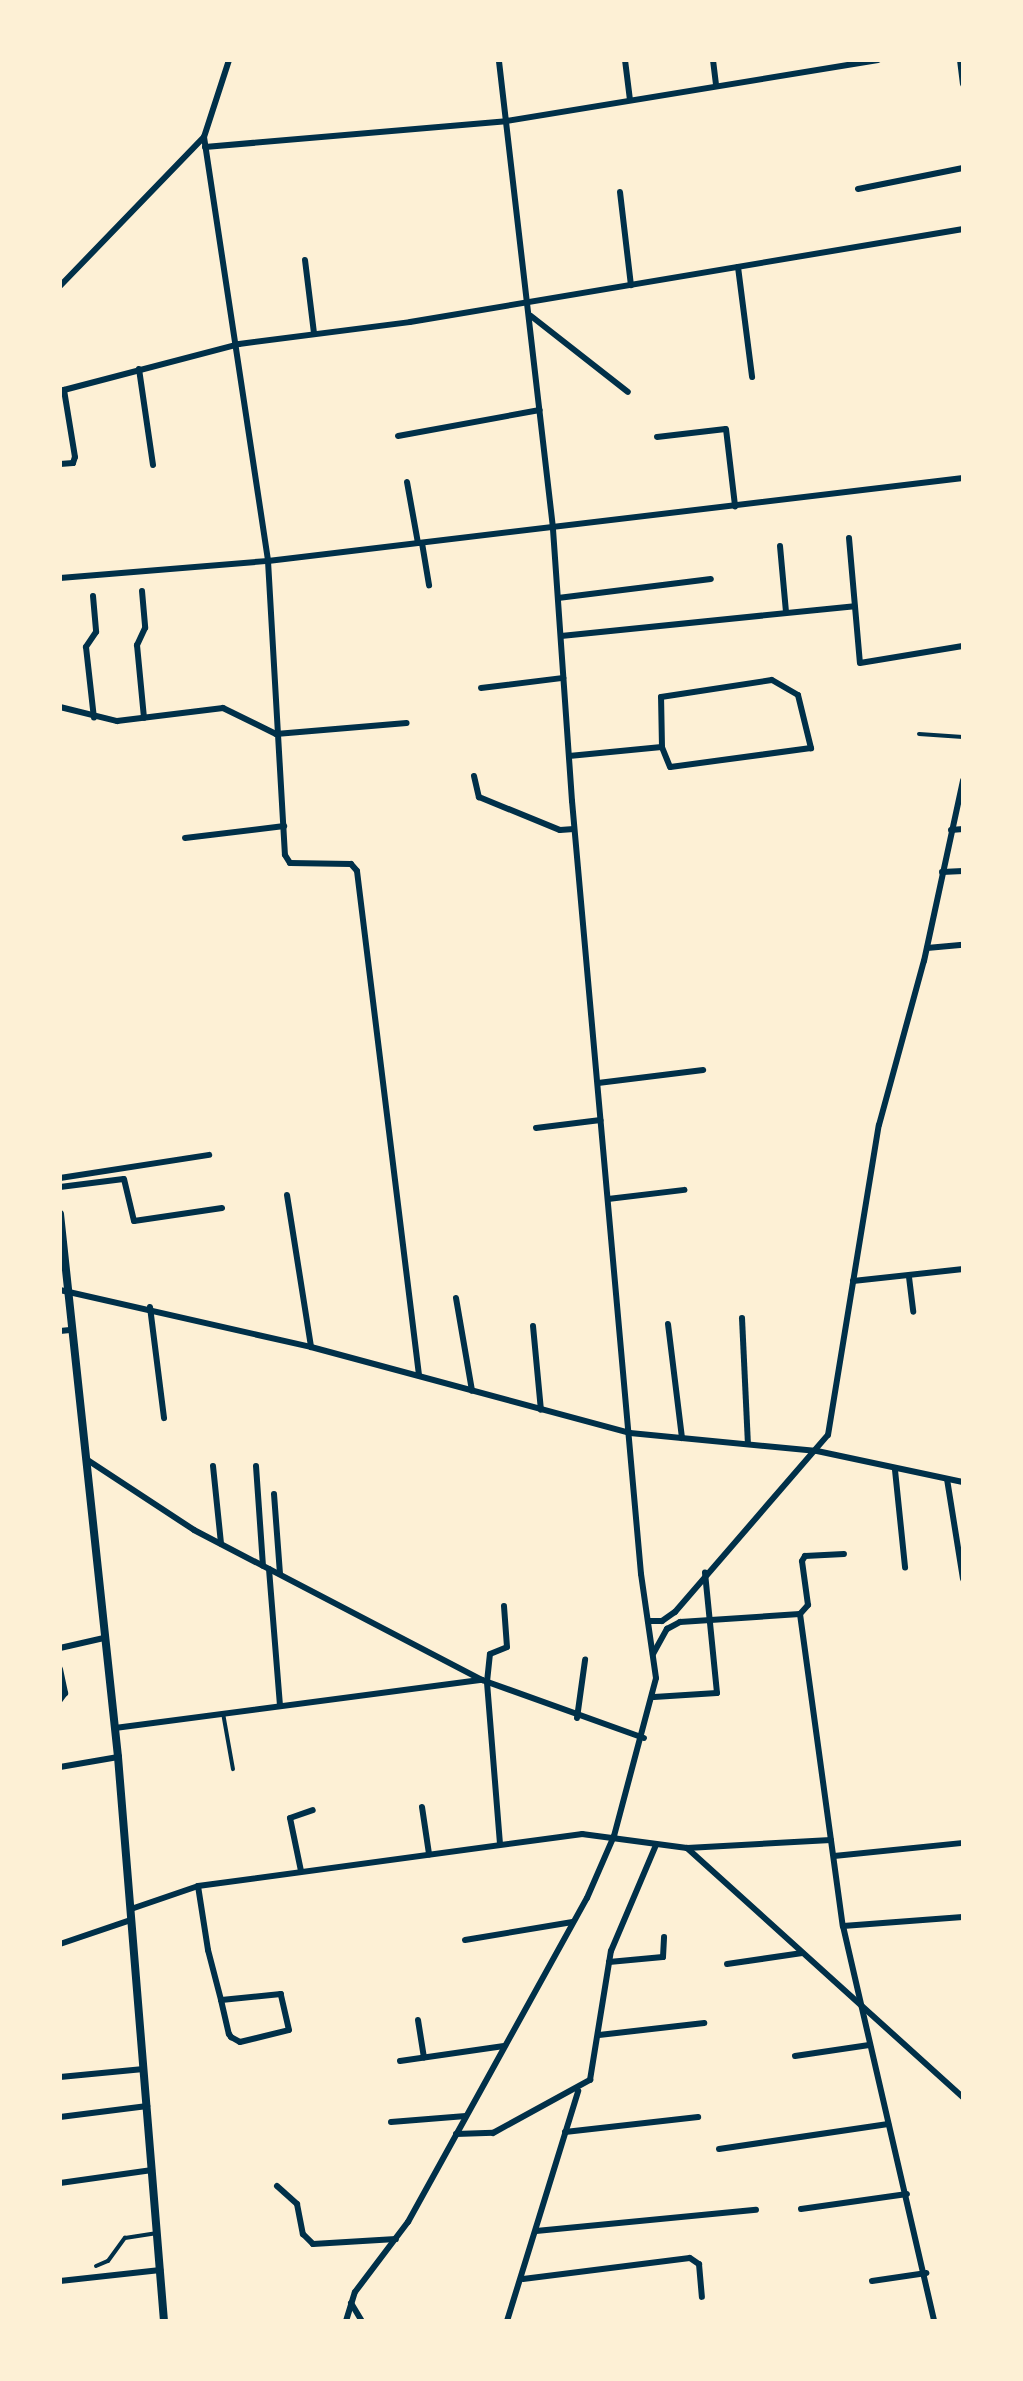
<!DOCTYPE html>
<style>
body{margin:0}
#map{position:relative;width:1023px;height:2381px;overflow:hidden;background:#fdf0d5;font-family:Commissioner,sans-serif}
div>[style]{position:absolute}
.service>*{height:4px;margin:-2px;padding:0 2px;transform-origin:2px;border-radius:2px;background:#003049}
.minor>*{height:6px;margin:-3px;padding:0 3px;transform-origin:3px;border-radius:3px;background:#003049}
.tertiary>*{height:8px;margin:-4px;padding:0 4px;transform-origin:4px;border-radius:4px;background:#003049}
span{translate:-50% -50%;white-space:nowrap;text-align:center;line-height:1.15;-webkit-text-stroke:4.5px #fdf0d5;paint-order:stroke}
.frame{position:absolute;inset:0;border:62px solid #fdf0d5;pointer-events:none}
</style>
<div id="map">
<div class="service">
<i style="left:919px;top:734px;width:44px;rotate:3.9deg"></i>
<i style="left:223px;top:1713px;width:57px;rotate:79.9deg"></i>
<i style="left:96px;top:2266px;width:13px;rotate:-23deg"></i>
<i style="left:108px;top:2261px;width:29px;rotate:-54deg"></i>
<i style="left:125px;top:2238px;width:31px;rotate:-9deg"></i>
</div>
<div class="minor">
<i style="left:625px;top:60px;width:40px;rotate:82.9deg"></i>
<i style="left:713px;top:60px;width:26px;rotate:83deg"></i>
<i style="left:960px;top:60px;width:24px;rotate:83deg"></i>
<i style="left:204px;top:137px;width:429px;rotate:81.4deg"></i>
<i style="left:268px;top:561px;width:294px;rotate:86.7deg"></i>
<i style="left:285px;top:855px;width:9px;rotate:58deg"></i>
<i style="left:290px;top:863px;width:61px;rotate:0.9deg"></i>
<i style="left:351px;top:864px;width:9px;rotate:49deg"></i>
<i style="left:357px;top:871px;width:508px;rotate:82.99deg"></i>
<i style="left:205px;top:147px;width:302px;rotate:-4.9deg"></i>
<i style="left:506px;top:121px;width:377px;rotate:-9.3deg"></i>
<i style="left:858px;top:189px;width:107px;rotate:-11.3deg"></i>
<i style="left:620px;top:192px;width:94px;rotate:83.3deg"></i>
<i style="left:305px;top:260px;width:74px;rotate:83deg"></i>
<i style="left:738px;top:267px;width:111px;rotate:82.7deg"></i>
<i style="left:60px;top:286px;width:207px;rotate:-46deg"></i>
<i style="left:204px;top:137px;width:81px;rotate:-72deg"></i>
<i style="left:531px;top:316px;width:123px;rotate:38.1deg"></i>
<i style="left:139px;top:369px;width:97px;rotate:81.7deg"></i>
<i style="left:60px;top:391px;width:185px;rotate:-14.7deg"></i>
<i style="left:239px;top:344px;width:172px;rotate:-7.3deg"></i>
<i style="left:410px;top:322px;width:561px;rotate:-9.55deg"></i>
<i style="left:398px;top:436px;width:144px;rotate:-10.4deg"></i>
<i style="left:657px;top:437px;width:69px;rotate:-6.6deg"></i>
<i style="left:726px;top:429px;width:78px;rotate:83.3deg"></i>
<i style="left:60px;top:464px;width:13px;rotate:-4deg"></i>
<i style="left:73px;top:463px;width:6px;rotate:-72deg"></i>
<i style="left:75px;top:457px;width:68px;rotate:-99.3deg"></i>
<i style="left:407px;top:482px;width:62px;rotate:79.8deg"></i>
<i style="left:849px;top:538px;width:125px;rotate:85deg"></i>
<i style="left:860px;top:663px;width:104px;rotate:-9.4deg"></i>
<i style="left:422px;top:543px;width:43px;rotate:80.5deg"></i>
<i style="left:780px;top:546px;width:66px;rotate:84.8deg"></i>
<i style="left:60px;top:578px;width:209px;rotate:-4.7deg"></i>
<i style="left:268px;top:561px;width:700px;rotate:-6.81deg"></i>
<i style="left:142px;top:591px;width:37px;rotate:85deg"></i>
<i style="left:145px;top:628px;width:19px;rotate:115deg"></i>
<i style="left:137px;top:645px;width:73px;rotate:84.5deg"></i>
<i style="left:93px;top:596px;width:36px;rotate:85deg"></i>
<i style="left:96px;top:632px;width:18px;rotate:124deg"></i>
<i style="left:86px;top:647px;width:71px;rotate:83.6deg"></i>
<i style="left:558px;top:598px;width:154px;rotate:-7.1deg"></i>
<i style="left:561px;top:636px;width:295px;rotate:-5.8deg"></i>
<i style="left:772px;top:680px;width:30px;rotate:30deg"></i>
<i style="left:798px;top:695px;width:55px;rotate:76.2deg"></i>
<i style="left:811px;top:748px;width:142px;rotate:172.3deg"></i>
<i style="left:670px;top:767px;width:22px;rotate:-112deg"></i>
<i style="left:662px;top:747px;width:50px;rotate:-91.1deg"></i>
<i style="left:661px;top:697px;width:112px;rotate:-8.7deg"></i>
<i style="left:481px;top:688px;width:83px;rotate:-7deg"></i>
<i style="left:60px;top:707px;width:59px;rotate:13.8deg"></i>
<i style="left:117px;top:721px;width:107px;rotate:-7deg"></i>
<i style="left:223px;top:708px;width:59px;rotate:26.1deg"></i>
<i style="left:276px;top:734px;width:131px;rotate:-4.8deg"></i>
<i style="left:569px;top:756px;width:93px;rotate:-5.5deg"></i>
<i style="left:474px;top:776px;width:22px;rotate:77deg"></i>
<i style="left:479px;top:797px;width:87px;rotate:22.2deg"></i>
<i style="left:560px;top:830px;width:14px;rotate:-4deg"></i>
<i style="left:951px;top:830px;width:12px;rotate:-5deg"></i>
<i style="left:185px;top:838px;width:100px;rotate:-6.9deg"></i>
<i style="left:942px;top:872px;width:21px;rotate:-3deg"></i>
<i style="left:927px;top:948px;width:36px;rotate:-5deg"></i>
<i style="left:598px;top:1083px;width:106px;rotate:-7.1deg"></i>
<i style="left:536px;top:1128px;width:65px;rotate:-7deg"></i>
<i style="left:60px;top:1178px;width:151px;rotate:-8.8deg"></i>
<i style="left:60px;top:1187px;width:64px;rotate:-7.1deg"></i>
<i style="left:124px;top:1179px;width:43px;rotate:76.6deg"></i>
<i style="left:134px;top:1221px;width:89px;rotate:-8.4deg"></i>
<i style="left:287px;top:1195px;width:154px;rotate:81deg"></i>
<i style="left:608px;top:1199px;width:77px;rotate:-6.8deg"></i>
<i style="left:909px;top:1277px;width:35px;rotate:83deg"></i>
<i style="left:853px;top:1281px;width:111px;rotate:-6.2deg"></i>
<i style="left:60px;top:1290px;width:257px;rotate:12.8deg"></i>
<i style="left:311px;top:1347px;width:330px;rotate:15.1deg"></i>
<i style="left:630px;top:1433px;width:188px;rotate:5.5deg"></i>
<i style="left:817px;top:1451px;width:149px;rotate:12deg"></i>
<i style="left:456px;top:1298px;width:94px;rotate:80.2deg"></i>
<i style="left:150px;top:1307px;width:112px;rotate:82.8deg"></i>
<i style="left:742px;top:1318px;width:126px;rotate:87.3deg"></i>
<i style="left:668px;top:1324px;width:115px;rotate:83deg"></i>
<i style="left:533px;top:1326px;width:84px;rotate:84.6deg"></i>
<i style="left:60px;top:1331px;width:10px;rotate:-6deg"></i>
<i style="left:86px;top:1459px;width:129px;rotate:33.3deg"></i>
<i style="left:194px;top:1530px;width:325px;rotate:27.5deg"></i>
<i style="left:482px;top:1680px;width:172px;rotate:19.7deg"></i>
<i style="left:213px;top:1466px;width:78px;rotate:84.1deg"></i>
<i style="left:256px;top:1466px;width:100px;rotate:86deg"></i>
<i style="left:895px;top:1470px;width:98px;rotate:84.1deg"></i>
<i style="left:947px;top:1479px;width:101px;rotate:80.9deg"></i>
<i style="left:274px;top:1494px;width:80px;rotate:85.7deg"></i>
<i style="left:269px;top:1569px;width:136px;rotate:85.4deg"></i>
<i style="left:800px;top:1614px;width:315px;rotate:82.2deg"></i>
<i style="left:843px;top:1926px;width:405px;rotate:77deg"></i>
<i style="left:800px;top:1614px;width:12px;rotate:-48deg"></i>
<i style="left:808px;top:1605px;width:44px;rotate:-97.8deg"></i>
<i style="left:802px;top:1561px;width:6px;rotate:-59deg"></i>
<i style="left:805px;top:1556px;width:39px;rotate:-3deg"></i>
<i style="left:648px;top:1621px;width:14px"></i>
<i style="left:662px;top:1621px;width:16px;rotate:-35deg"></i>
<i style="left:675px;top:1612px;width:234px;rotate:-49.2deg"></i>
<i style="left:828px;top:1435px;width:314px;rotate:-80.7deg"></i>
<i style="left:879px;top:1125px;width:170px;rotate:-74.7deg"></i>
<i style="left:924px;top:961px;width:185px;rotate:-77.8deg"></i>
<i style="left:60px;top:1648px;width:45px;rotate:-12.8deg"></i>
<i style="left:653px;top:1654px;width:29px;rotate:-61deg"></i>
<i style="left:667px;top:1629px;width:15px;rotate:-28deg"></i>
<i style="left:680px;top:1622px;width:120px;rotate:-3.8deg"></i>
<i style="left:60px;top:1669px;width:25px;rotate:78deg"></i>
<i style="left:65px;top:1693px;width:9px;rotate:126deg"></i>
<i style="left:654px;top:1697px;width:63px;rotate:-3.6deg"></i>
<i style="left:717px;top:1693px;width:121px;rotate:-95.7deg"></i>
<i style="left:577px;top:1718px;width:59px;rotate:-82.1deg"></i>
<i style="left:115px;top:1728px;width:370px;rotate:-7.5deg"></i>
<i style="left:60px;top:1767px;width:59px;rotate:-9.8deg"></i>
<i style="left:422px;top:1807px;width:48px;rotate:81.5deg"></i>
<i style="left:500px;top:1844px;width:163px;rotate:-94.6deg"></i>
<i style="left:487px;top:1682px;width:28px;rotate:-84deg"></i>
<i style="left:490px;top:1654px;width:18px;rotate:-22deg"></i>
<i style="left:507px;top:1647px;width:41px;rotate:-94.2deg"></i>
<i style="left:687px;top:1848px;width:372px;rotate:42.1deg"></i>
<i style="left:834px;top:1856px;width:130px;rotate:-5.8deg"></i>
<i style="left:301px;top:1871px;width:54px;rotate:-101.7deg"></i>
<i style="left:290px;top:1818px;width:24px;rotate:-19deg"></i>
<i style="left:198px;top:1886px;width:65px;rotate:81.1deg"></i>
<i style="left:208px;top:1950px;width:52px;rotate:75.4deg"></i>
<i style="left:221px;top:2000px;width:35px;rotate:77deg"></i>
<i style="left:229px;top:2034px;width:4px;rotate:56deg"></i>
<i style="left:231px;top:2037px;width:10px;rotate:29deg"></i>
<i style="left:240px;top:2042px;width:50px;rotate:-13.8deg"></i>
<i style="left:289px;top:2030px;width:37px;rotate:-103deg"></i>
<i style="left:281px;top:1994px;width:60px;rotate:174.3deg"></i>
<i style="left:131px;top:1909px;width:71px;rotate:-18.9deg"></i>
<i style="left:198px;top:1886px;width:388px;rotate:-7.7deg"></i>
<i style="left:582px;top:1834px;width:106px;rotate:7.6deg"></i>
<i style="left:687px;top:1848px;width:144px;rotate:-3.2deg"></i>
<i style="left:843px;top:1926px;width:120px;rotate:-4.3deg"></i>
<i style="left:465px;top:1940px;width:109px;rotate:-9.5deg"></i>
<i style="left:60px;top:1944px;width:75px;rotate:-18.7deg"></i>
<i style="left:609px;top:1962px;width:54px;rotate:-5.3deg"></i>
<i style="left:663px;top:1957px;width:20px;rotate:-87deg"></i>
<i style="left:727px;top:1964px;width:76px;rotate:-8.3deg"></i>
<i style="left:418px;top:2020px;width:38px;rotate:81deg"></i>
<i style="left:599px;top:2035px;width:106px;rotate:-6.5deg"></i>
<i style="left:795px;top:2056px;width:75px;rotate:-8.5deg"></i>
<i style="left:400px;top:2061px;width:105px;rotate:-8.2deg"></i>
<i style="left:60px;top:2077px;width:84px;rotate:-5.4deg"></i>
<i style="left:60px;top:2117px;width:88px;rotate:-7.2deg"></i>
<i style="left:391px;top:2122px;width:75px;rotate:-4.6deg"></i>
<i style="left:565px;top:2132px;width:134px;rotate:-6.4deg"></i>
<i style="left:456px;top:2134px;width:37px;rotate:-2deg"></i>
<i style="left:493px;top:2133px;width:111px;rotate:-28.7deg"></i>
<i style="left:590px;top:2080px;width:131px;rotate:-80.8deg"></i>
<i style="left:611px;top:1951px;width:115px;rotate:-67deg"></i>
<i style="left:719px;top:2149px;width:171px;rotate:-8.4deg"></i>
<i style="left:60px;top:2183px;width:93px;rotate:-8deg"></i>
<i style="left:277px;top:2186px;width:27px;rotate:42deg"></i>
<i style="left:297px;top:2204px;width:31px;rotate:79deg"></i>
<i style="left:303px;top:2234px;width:14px;rotate:45deg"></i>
<i style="left:313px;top:2244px;width:83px;rotate:-3.4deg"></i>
<i style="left:801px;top:2209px;width:107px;rotate:-8.1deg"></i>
<i style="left:536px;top:2231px;width:221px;rotate:-5.5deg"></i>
<i style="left:523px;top:2279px;width:168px;rotate:-7.2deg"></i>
<i style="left:690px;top:2258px;width:11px;rotate:34deg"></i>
<i style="left:699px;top:2264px;width:33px;rotate:85deg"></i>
<i style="left:60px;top:2281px;width:101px;rotate:-6.3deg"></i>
<i style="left:872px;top:2281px;width:55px;rotate:-8.4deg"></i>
<i style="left:351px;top:2303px;width:21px;rotate:59deg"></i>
<i style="left:346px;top:2321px;width:30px;rotate:-73deg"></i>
<i style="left:355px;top:2292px;width:88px;rotate:-52.9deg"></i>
<i style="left:408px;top:2222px;width:370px;rotate:-61.1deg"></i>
<i style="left:587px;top:1898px;width:68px;rotate:-66.5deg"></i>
<i style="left:614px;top:1836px;width:163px;rotate:-75.1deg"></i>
<i style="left:656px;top:1678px;width:105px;rotate:-98.2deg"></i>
<i style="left:641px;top:1574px;width:776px;rotate:-95.1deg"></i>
<i style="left:572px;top:801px;width:274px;rotate:-94deg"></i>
<i style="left:553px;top:528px;width:471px;rotate:-96.6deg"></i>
<i style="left:507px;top:2321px;width:241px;rotate:-72.8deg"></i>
</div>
<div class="tertiary">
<i style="left:60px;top:1214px;width:546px;rotate:83.9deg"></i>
<i style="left:118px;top:1757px;width:566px;rotate:85.34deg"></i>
</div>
<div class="frame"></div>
</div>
